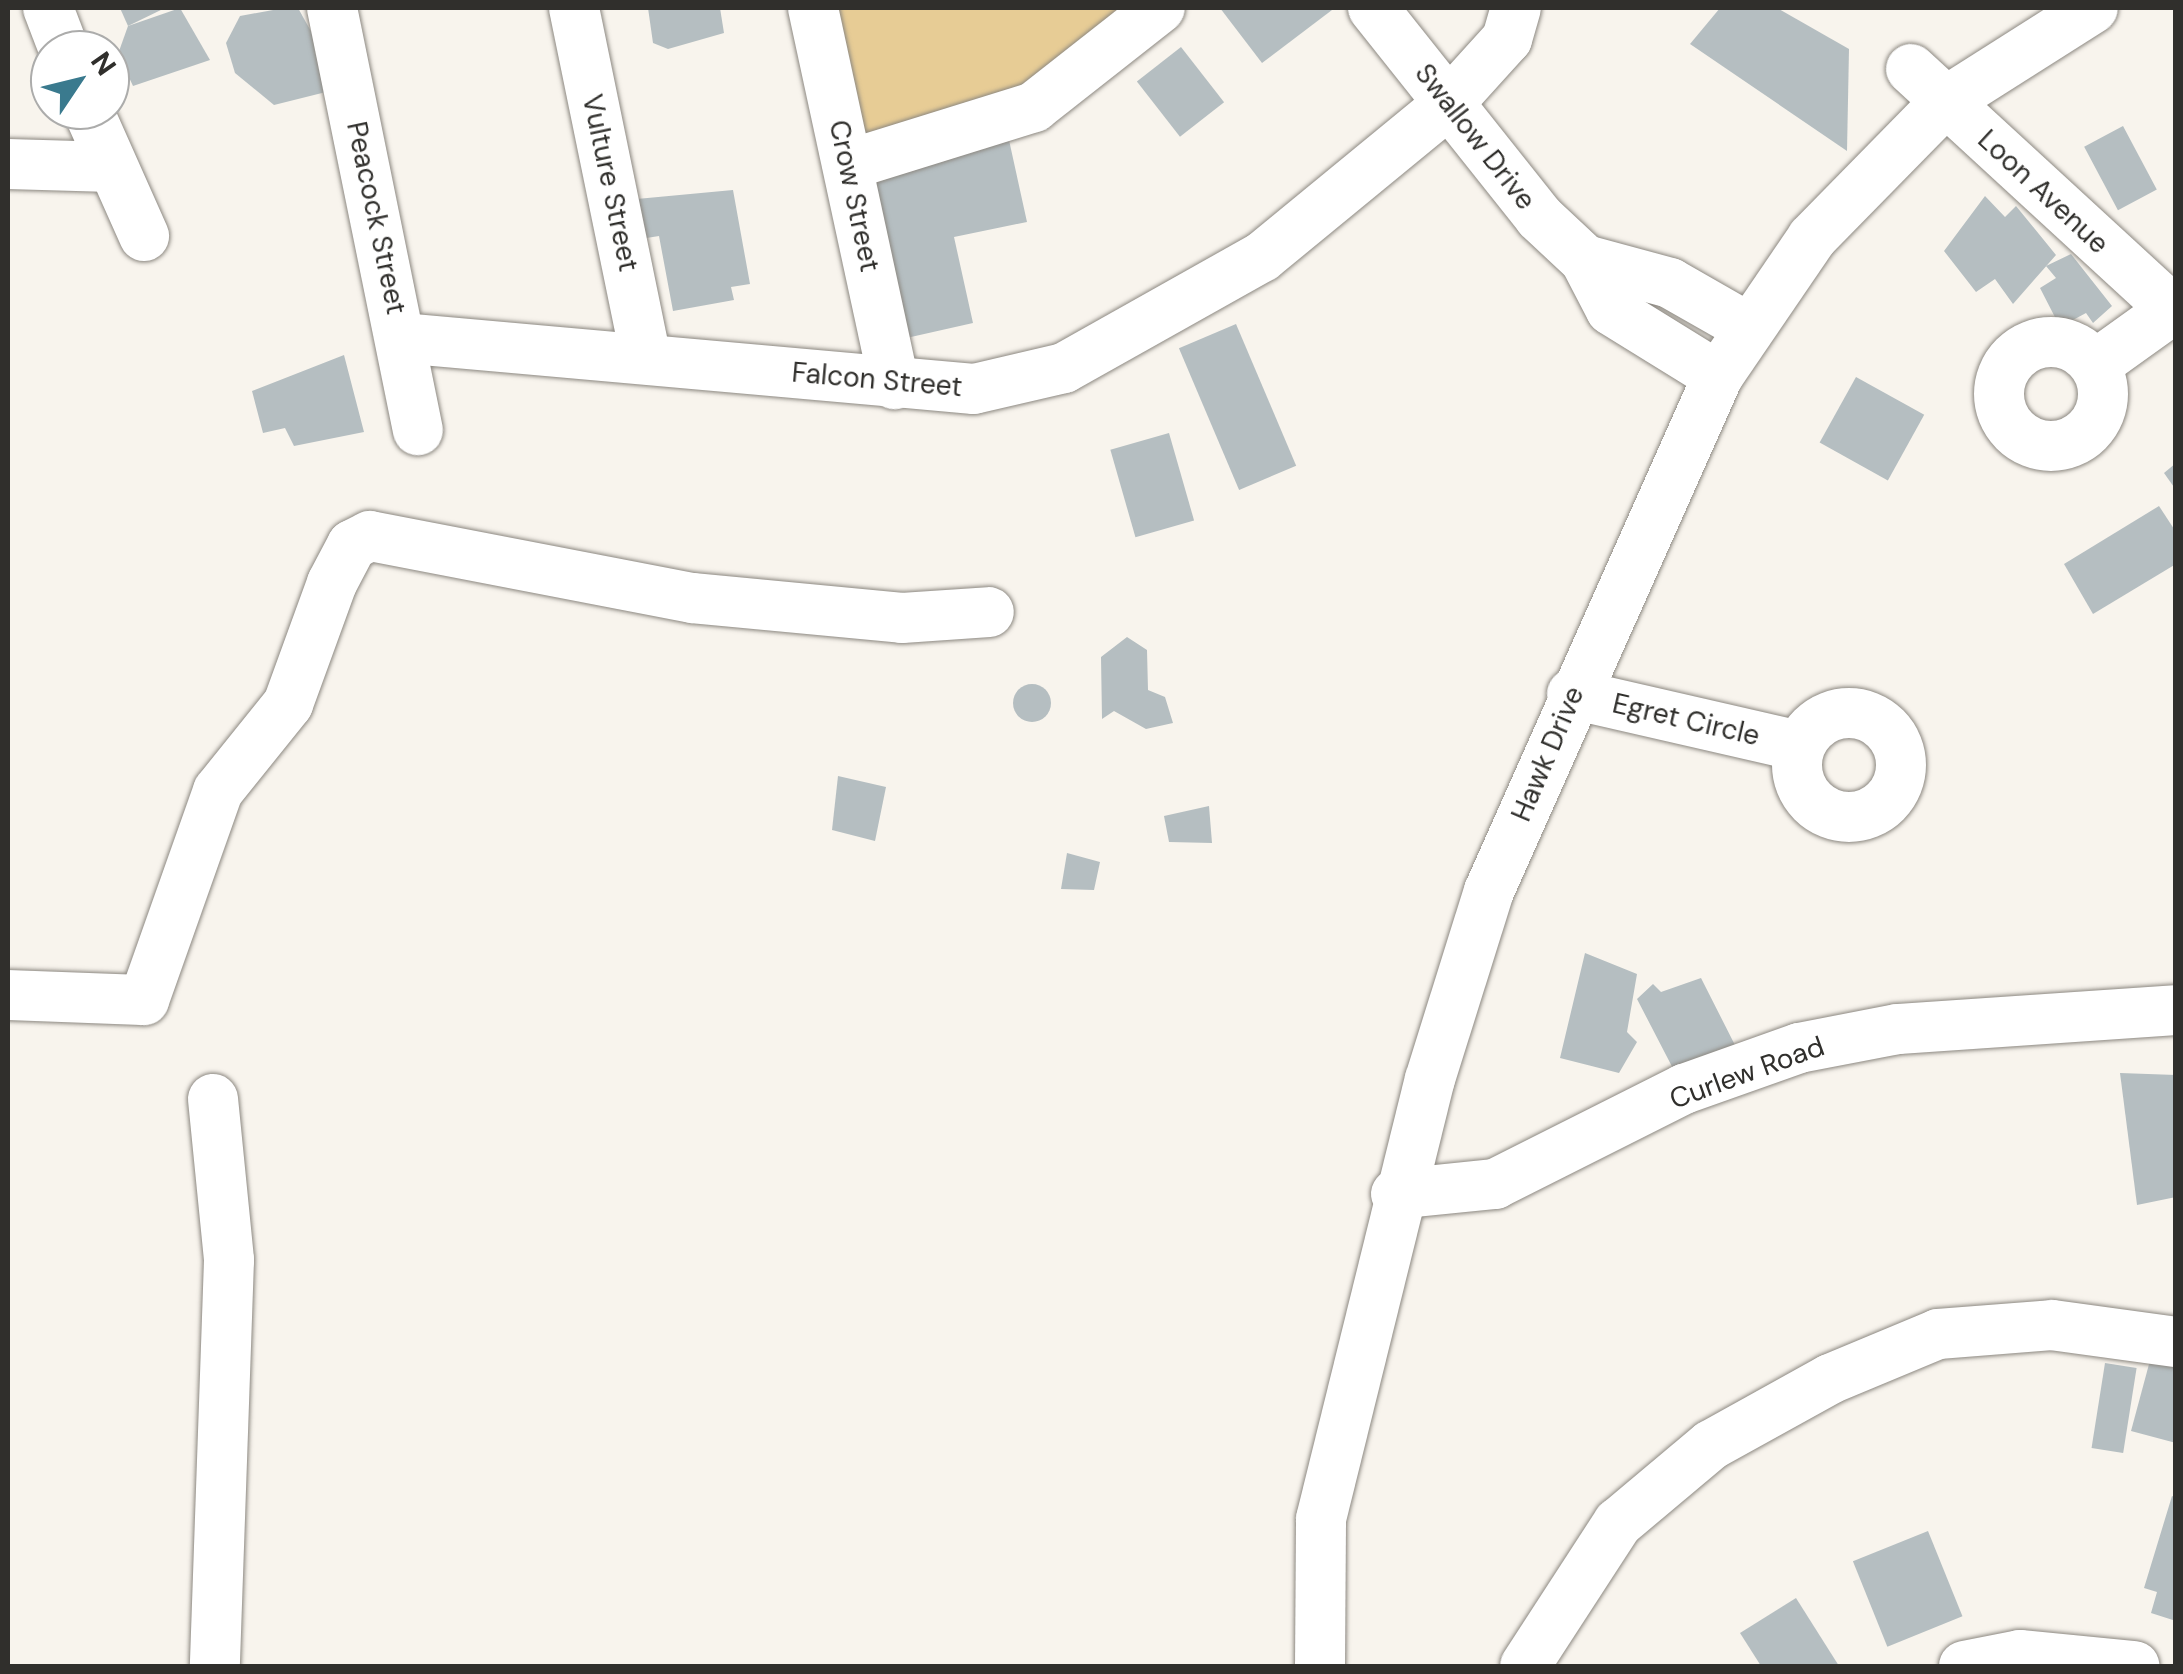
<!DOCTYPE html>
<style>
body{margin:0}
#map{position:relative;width:2183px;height:1674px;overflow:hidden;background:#f8f4ed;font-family:"DM Sans",sans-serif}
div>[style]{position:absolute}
.green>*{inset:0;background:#e7cc95}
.building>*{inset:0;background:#b5bec1;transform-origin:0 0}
.round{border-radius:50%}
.roads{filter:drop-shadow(0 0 2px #8c8881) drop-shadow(0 0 2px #8c8881)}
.minor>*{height:50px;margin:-25px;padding:0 25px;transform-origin:25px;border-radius:25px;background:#fff}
.minor>.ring{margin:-25px;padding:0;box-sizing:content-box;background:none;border:50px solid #fff;border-radius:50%}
span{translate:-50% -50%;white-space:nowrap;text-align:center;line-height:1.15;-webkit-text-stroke:9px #fff;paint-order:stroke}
.street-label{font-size:28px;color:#302f2c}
.frame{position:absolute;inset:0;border:10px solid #302f2c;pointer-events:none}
.north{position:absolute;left:30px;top:30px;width:100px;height:100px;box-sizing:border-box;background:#fff;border:2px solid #acacab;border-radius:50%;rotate:55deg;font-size:28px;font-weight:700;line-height:40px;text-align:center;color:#302f2c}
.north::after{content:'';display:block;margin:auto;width:35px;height:45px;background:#3a7a8e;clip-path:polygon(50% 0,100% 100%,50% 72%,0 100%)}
</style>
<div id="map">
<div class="green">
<i style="clip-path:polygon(836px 8px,1124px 8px,1021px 89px,864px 137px)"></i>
</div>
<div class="building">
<i style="clip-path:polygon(120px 8px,165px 8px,128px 26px)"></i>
<i style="clip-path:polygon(180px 8px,210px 60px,133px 86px,118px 54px,128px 26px)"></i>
<i style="clip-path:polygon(284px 8px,298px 8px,322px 51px,326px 92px,274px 105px,235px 73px,226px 43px,240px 16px)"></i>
<i style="clip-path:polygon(648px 8px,720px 8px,724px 33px,668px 49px,653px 43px)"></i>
<i style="clip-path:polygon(1220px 8px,1331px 8px,1332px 10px,1262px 63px)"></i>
<i style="clip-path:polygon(1720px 8px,1777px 8px,1849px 49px,1847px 151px,1690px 44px)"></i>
<i style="left:1181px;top:47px;width:70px;height:56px;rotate:52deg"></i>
<i style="left:2123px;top:126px;width:72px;height:44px;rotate:62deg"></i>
<i style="clip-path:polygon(1009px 140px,1027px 222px,954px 237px,973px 323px,902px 339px,865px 171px)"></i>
<i style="clip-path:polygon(733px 190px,750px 284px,731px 287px,734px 300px,673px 311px,659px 236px,634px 240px,626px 200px)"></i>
<i style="clip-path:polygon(1985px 196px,2005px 217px,2016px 206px,2056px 255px,2013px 304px,1995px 279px,1976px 292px,1944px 251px)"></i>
<i style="clip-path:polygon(2071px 254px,2112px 306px,2093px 323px,2086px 313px,2060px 327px,2040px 288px,2056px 278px,2046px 266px)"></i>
<i style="left:1236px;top:324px;width:154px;height:62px;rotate:67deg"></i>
<i style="clip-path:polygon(344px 355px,364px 432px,294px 446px,285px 428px,263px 433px,252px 391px)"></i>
<i style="left:1856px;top:377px;width:78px;height:75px;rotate:29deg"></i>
<i style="left:1169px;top:433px;width:91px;height:61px;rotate:74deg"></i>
<i style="clip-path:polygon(2176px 463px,2176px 490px,2164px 473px)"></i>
<i style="clip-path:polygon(2159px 506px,2176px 532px,2176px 564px,2093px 614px,2064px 564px)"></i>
<i style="clip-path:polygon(1127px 637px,1147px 650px,1148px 690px,1165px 697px,1173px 723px,1146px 729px,1114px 711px,1102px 719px,1101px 657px)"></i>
<i class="round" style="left:1013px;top:684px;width:38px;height:38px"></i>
<i style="clip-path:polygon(838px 776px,886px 787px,875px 841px,832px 830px)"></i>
<i style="clip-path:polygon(1209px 806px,1212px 843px,1169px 842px,1164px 816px)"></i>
<i style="clip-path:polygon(1067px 853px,1100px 862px,1094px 890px,1061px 889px)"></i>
<i style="clip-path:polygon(1585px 953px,1637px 974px,1627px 1032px,1637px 1042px,1619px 1073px,1560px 1058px)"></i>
<i style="clip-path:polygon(1701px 978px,1740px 1055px,1680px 1082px,1637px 999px,1653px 984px,1661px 992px)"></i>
<i style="clip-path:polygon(2120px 1073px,2176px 1075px,2176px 1197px,2137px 1205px)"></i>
<i style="clip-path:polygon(2152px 1353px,2176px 1359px,2176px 1443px,2131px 1431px)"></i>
<i style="left:2105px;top:1363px;width:32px;height:86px;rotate:9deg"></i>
<i style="clip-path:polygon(2172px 1496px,2176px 1498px,2176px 1621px,2151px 1613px,2157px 1592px,2144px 1588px)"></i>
<i style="left:1928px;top:1531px;width:92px;height:81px;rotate:68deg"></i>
<i style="clip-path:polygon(1796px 1598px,1839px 1666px,1761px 1666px,1740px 1633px)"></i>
</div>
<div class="roads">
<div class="minor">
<i style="left:48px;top:8px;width:45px;rotate:69.1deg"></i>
<i style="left:332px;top:8px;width:431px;rotate:78.5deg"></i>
<i style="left:574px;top:8px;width:357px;rotate:78.4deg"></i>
<i style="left:813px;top:8px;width:385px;rotate:77.8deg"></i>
<i style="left:1373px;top:8px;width:267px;rotate:51.5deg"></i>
<i style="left:1539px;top:217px;width:63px;rotate:43.1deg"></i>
<i style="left:1585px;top:260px;width:56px;rotate:62.5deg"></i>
<i style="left:1611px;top:310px;width:126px;rotate:31.7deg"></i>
<i style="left:1911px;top:69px;width:360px;rotate:42.6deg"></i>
<i style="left:88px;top:110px;width:138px;rotate:66deg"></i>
<i style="left:8px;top:164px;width:103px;rotate:1.7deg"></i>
<i style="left:848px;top:165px;width:195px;rotate:-17.3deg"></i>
<i style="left:1034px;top:107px;width:160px;rotate:-38.2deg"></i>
<i style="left:1585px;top:260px;width:88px;rotate:15.1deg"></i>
<i style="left:1670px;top:283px;width:89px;rotate:29.7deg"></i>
<i style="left:401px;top:338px;width:575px;rotate:5.09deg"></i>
<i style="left:974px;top:389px;width:92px;rotate:-13.1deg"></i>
<i style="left:1064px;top:368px;width:227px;rotate:-29.3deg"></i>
<i style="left:1262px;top:257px;width:241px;rotate:-39.4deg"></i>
<i style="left:1448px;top:104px;width:88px;rotate:-47.8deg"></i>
<i style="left:1507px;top:39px;width:32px;rotate:-74deg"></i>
<i class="ring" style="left:1999px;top:342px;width:54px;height:54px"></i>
<i style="left:2095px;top:365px;width:100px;rotate:-35.6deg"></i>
<i style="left:1572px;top:694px;width:233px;rotate:12.9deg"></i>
<i class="ring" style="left:1797px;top:713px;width:54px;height:54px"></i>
<i style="left:8px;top:995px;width:136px;rotate:2.1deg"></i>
<i style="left:144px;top:1000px;width:222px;rotate:-70.5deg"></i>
<i style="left:218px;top:791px;width:112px;rotate:-51.2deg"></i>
<i style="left:288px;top:704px;width:129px;rotate:-70deg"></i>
<i style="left:332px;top:583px;width:43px;rotate:-62.2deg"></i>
<i style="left:352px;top:545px;width:20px;rotate:-27deg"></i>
<i style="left:370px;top:536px;width:328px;rotate:10.9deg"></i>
<i style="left:692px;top:598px;width:211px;rotate:5.4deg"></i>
<i style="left:902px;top:618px;width:87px;rotate:-3.9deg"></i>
<i style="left:213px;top:1099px;width:162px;rotate:84.3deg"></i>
<i style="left:229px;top:1260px;width:406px;rotate:92deg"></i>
<i style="left:1396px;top:1194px;width:100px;rotate:-5.8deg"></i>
<i style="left:1495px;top:1184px;width:212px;rotate:-26.7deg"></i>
<i style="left:1684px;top:1089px;width:122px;rotate:-19.6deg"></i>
<i style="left:1799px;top:1048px;width:101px;rotate:-10.9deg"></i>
<i style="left:1898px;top:1029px;width:279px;rotate:-3.9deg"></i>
<i style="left:1320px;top:1666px;width:147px;rotate:-89.6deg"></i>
<i style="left:1321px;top:1519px;width:453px;rotate:-76.1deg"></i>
<i style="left:1430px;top:1079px;width:197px;rotate:-72.6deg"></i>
<i style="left:1489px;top:891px;width:564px;rotate:-66.03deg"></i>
<i style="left:1718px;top:376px;width:167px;rotate:-55.7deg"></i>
<i style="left:1812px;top:238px;width:190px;rotate:-45.6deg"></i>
<i style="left:1945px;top:102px;width:175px;rotate:-32.4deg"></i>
<i style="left:1525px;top:1666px;width:171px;rotate:-57deg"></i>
<i style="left:1618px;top:1523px;width:121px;rotate:-40deg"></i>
<i style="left:1711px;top:1445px;width:136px;rotate:-29deg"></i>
<i style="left:1830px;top:1379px;width:117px;rotate:-22.6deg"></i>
<i style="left:1938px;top:1334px;width:114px;rotate:-4.5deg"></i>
<i style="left:2052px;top:1325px;width:125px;rotate:7.8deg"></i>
<i style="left:1964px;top:1666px;width:57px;rotate:-11.1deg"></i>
<i style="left:2020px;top:1655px;width:115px;rotate:5.5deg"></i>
</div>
</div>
<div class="street-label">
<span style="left:1475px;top:137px;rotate:52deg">Swallow Drive</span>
<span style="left:610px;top:183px;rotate:78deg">Vulture Street</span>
<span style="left:2043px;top:192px;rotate:43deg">Loon Avenue</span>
<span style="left:854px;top:196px;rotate:78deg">Crow Street</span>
<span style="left:376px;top:218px;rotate:78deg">Peacock Street</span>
<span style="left:877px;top:380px;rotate:5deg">Falcon Street</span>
<span style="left:1686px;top:720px;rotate:13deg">Egret Circle</span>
<span style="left:1548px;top:754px;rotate:-67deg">Hawk Drive</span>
<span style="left:1747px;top:1073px;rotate:-20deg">Curlew Road</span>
</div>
<div class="frame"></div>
<div class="north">N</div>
</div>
